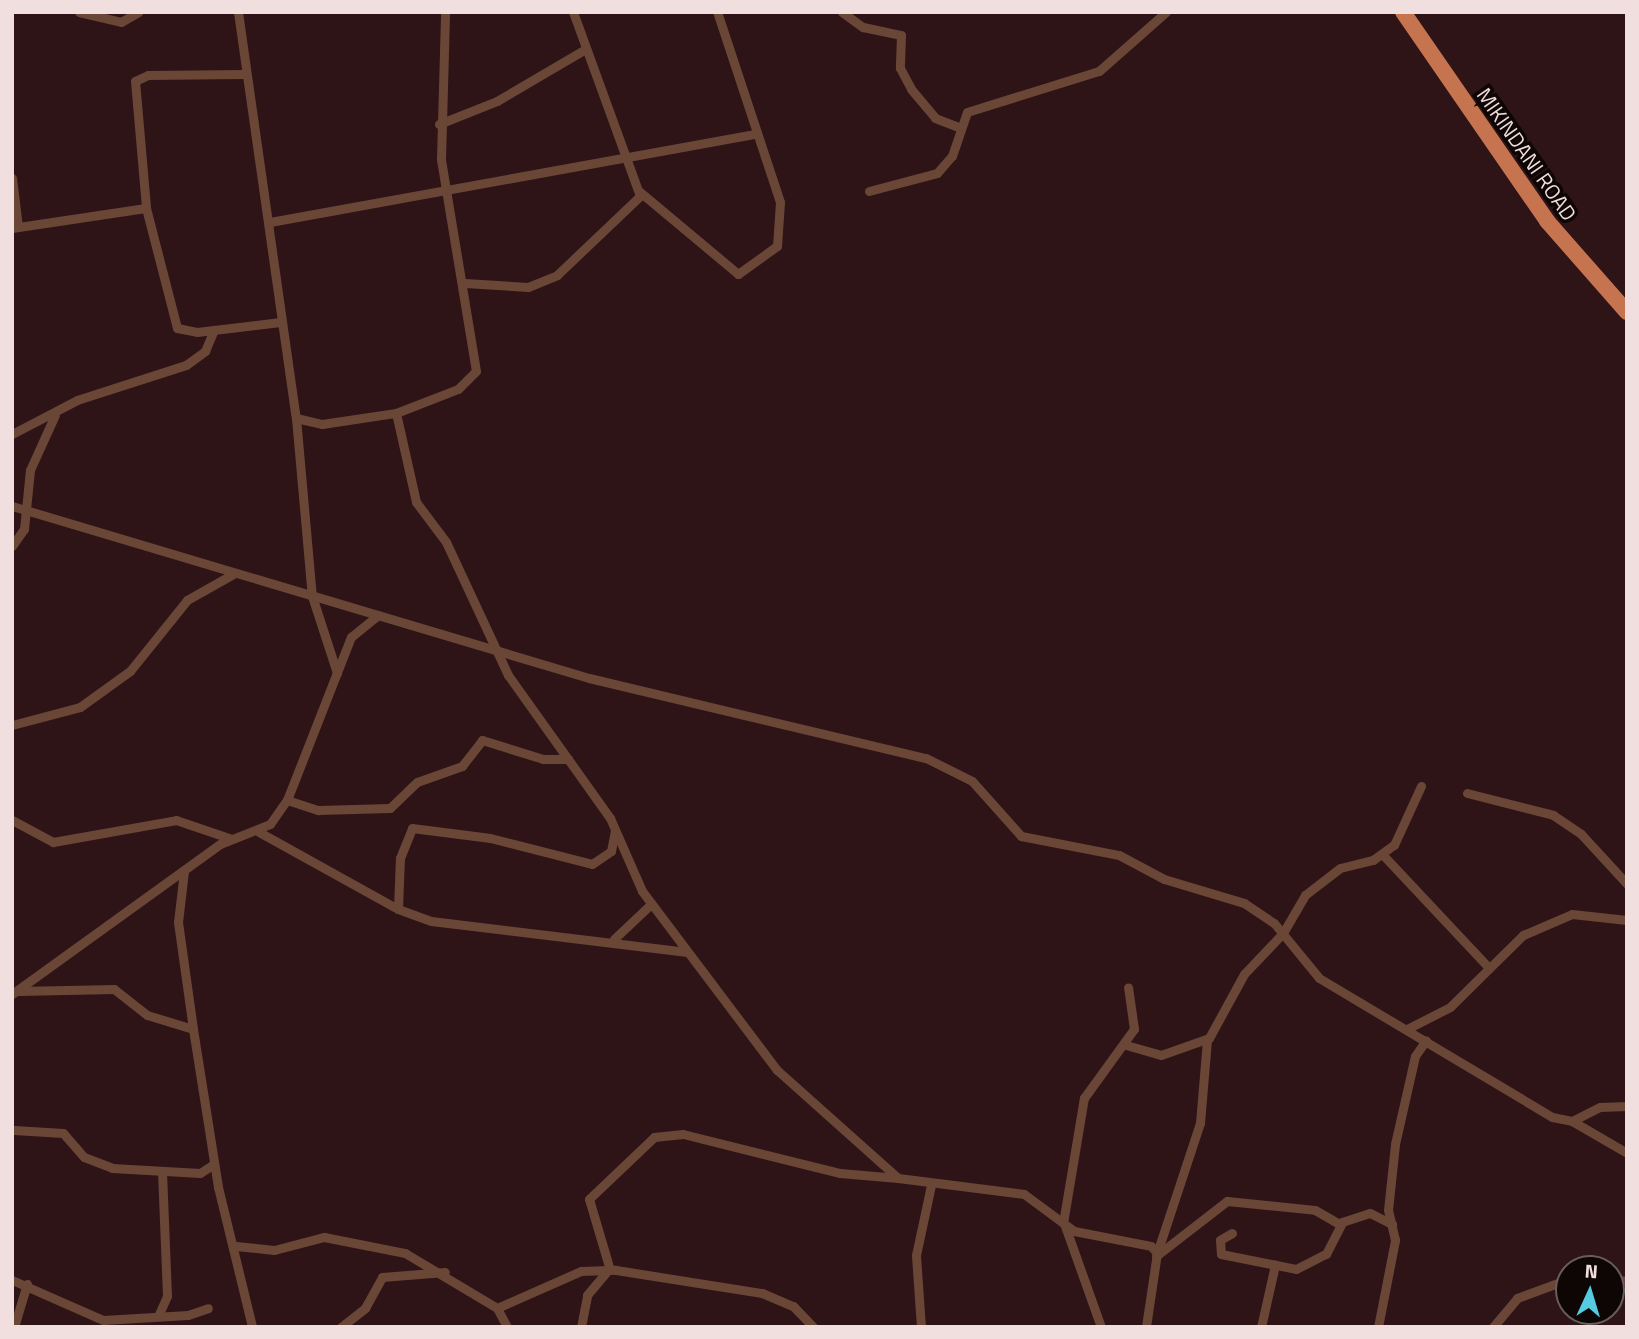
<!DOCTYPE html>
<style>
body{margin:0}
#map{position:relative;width:1639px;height:1339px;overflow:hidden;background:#2e1417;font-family:"Titillium Web",sans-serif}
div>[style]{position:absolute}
.minor>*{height:9px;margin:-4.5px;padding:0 4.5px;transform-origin:4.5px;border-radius:4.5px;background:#6a4636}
.trunk>*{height:16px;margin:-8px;padding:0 8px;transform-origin:8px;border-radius:8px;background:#c6744f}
span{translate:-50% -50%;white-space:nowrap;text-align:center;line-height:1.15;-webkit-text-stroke:7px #0e0505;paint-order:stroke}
.street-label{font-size:21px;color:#f1dedf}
.frame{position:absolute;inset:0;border:14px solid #f1dedf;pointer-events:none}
.north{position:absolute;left:1555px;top:1255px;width:70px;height:70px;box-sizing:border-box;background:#0e0505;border:2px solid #695c5c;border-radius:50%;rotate:4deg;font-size:19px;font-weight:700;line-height:28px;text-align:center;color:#f1dedf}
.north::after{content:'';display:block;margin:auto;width:24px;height:32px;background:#55cae0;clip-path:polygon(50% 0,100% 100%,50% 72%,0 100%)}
</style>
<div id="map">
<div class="minor">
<i style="left:79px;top:12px;width:43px;rotate:13.4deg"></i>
<i style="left:121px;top:22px;width:20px;rotate:-30deg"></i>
<i style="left:238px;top:12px;width:410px;rotate:81.9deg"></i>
<i style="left:296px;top:418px;width:179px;rotate:84.9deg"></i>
<i style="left:312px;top:596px;width:81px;rotate:72deg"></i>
<i style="left:842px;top:12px;width:26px;rotate:36deg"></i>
<i style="left:863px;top:27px;width:39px;rotate:12deg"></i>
<i style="left:901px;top:35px;width:33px;rotate:92deg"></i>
<i style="left:900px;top:68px;width:24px;rotate:62deg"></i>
<i style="left:911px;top:89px;width:38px;rotate:50deg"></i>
<i style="left:935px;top:118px;width:25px;rotate:21deg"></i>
<i style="left:243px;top:74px;width:95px;rotate:179.4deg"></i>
<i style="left:148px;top:75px;width:14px;rotate:155deg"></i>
<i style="left:135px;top:81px;width:127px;rotate:85deg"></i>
<i style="left:146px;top:208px;width:124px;rotate:75.5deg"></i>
<i style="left:177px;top:328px;width:20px;rotate:11deg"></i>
<i style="left:197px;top:332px;width:84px;rotate:-6.9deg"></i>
<i style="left:439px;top:124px;width:62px;rotate:-21.6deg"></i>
<i style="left:497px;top:101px;width:99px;rotate:-30.5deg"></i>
<i style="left:12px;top:178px;width:49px;rotate:83deg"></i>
<i style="left:869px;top:191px;width:70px;rotate:-14.8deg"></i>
<i style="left:937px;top:173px;width:23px;rotate:-49deg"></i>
<i style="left:952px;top:156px;width:46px;rotate:-71.2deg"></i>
<i style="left:967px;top:112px;width:138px;rotate:-17.3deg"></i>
<i style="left:1099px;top:71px;width:89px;rotate:-41.4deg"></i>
<i style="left:640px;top:192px;width:128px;rotate:39.9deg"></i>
<i style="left:738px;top:274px;width:48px;rotate:-35.7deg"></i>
<i style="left:777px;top:246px;width:44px;rotate:-86.1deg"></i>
<i style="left:780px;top:202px;width:200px;rotate:-108.3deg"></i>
<i style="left:270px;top:222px;width:493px;rotate:-10.3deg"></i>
<i style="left:12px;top:228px;width:135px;rotate:-8.5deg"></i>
<i style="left:465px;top:283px;width:63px;rotate:3.6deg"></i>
<i style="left:528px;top:287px;width:31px;rotate:-22deg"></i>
<i style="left:557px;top:275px;width:115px;rotate:-43.6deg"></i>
<i style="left:640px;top:196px;width:196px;rotate:-110deg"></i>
<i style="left:396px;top:413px;width:91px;rotate:77.3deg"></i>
<i style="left:416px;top:502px;width:50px;rotate:53.1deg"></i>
<i style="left:446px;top:542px;width:147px;rotate:65deg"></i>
<i style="left:508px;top:675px;width:176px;rotate:54.5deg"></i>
<i style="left:610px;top:818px;width:80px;rotate:66.3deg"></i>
<i style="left:642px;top:891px;width:224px;rotate:53deg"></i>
<i style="left:777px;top:1070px;width:162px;rotate:41.8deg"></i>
<i style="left:898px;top:1178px;width:127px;rotate:7.2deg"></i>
<i style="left:1024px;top:1194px;width:62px;rotate:36.5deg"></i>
<i style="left:1074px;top:1231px;width:78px;rotate:11deg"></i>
<i style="left:1151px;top:1246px;width:9px;rotate:49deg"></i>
<i style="left:1157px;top:1253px;width:75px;rotate:98.5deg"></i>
<i style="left:296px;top:418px;width:27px;rotate:13deg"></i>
<i style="left:322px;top:424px;width:75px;rotate:-8.5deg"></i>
<i style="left:396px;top:413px;width:66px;rotate:-21.2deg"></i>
<i style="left:458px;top:389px;width:25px;rotate:-45deg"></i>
<i style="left:476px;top:371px;width:215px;rotate:-99.4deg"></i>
<i style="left:441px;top:159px;width:147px;rotate:-88.4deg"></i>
<i style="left:12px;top:434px;width:73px;rotate:-27.6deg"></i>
<i style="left:77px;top:400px;width:114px;rotate:-17.8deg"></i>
<i style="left:186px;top:365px;width:24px;rotate:-36deg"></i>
<i style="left:205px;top:351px;width:23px;rotate:-67deg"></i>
<i style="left:12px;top:506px;width:602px;rotate:16.6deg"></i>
<i style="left:589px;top:678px;width:346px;rotate:13.4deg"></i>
<i style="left:926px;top:758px;width:51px;rotate:26.6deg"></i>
<i style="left:972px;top:781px;width:74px;rotate:48.3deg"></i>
<i style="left:1021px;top:836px;width:100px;rotate:11deg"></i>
<i style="left:1119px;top:855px;width:51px;rotate:28.1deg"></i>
<i style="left:1164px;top:879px;width:84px;rotate:16.7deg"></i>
<i style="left:1244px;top:903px;width:36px;rotate:34deg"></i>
<i style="left:1274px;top:923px;width:71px;rotate:50.7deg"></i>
<i style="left:1319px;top:978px;width:271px;rotate:30.8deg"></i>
<i style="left:1552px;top:1117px;width:20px;rotate:11deg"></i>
<i style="left:1572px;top:1121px;width:64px;rotate:30.2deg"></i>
<i style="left:12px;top:546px;width:21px;rotate:-55deg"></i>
<i style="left:24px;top:529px;width:59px;rotate:-84.2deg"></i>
<i style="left:30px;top:470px;width:60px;rotate:-65.6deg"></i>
<i style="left:12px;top:725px;width:70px;rotate:-14.8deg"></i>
<i style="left:80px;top:707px;width:62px;rotate:-35.8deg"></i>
<i style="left:130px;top:671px;width:91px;rotate:-51.2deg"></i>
<i style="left:187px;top:600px;width:55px;rotate:-29.4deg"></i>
<i style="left:1467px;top:793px;width:89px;rotate:14.3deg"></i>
<i style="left:1553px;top:815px;width:34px;rotate:34deg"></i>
<i style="left:1581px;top:834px;width:68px;rotate:47.4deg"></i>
<i style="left:287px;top:800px;width:33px;rotate:18deg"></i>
<i style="left:318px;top:810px;width:72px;rotate:-1.6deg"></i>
<i style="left:390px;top:808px;width:37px;rotate:-44deg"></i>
<i style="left:417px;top:782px;width:48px;rotate:-19.6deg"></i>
<i style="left:462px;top:766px;width:33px;rotate:-52deg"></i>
<i style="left:482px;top:740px;width:64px;rotate:17.3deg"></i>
<i style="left:543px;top:759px;width:25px"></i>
<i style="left:12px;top:820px;width:47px;rotate:28.2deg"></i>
<i style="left:53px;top:842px;width:125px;rotate:-10.1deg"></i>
<i style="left:176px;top:820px;width:59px;rotate:18.7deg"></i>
<i style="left:259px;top:832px;width:159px;rotate:29deg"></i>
<i style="left:398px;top:909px;width:35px;rotate:20deg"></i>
<i style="left:431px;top:921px;width:258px;rotate:6.9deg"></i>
<i style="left:1383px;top:855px;width:155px;rotate:46.8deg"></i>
<i style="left:184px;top:871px;width:51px;rotate:96.7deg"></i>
<i style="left:178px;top:922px;width:108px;rotate:82deg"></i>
<i style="left:193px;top:1029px;width:160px;rotate:81deg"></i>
<i style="left:218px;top:1187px;width:144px;rotate:76.3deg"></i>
<i style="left:398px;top:909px;width:51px;rotate:-87.8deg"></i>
<i style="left:400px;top:858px;width:32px;rotate:-68deg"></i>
<i style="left:412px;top:828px;width:79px;rotate:7.3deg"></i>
<i style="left:490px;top:838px;width:105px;rotate:14.3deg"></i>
<i style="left:592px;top:864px;width:23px;rotate:-34deg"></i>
<i style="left:611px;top:851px;width:20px;rotate:-79deg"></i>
<i style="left:614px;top:939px;width:51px;rotate:-43.4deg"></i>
<i style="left:18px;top:991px;width:96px;rotate:-1.2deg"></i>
<i style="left:114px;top:989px;width:42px;rotate:38.2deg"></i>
<i style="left:147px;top:1015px;width:48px;rotate:16.9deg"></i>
<i style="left:12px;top:994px;width:256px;rotate:-35.8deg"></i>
<i style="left:220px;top:844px;width:54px;rotate:-21.8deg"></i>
<i style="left:270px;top:824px;width:29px;rotate:-55deg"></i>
<i style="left:287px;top:800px;width:175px;rotate:-68.6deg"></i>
<i style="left:351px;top:637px;width:35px;rotate:-39deg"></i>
<i style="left:1407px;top:1029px;width:48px;rotate:-27.1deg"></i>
<i style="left:1450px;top:1007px;width:103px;rotate:-44.6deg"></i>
<i style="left:1523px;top:935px;width:53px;rotate:-23.2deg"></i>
<i style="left:1572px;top:914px;width:55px;rotate:6.2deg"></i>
<i style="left:1126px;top:1045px;width:36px;rotate:16deg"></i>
<i style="left:1161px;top:1055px;width:51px;rotate:-19.5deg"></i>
<i style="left:1209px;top:1038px;width:73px;rotate:-61.3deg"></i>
<i style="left:1244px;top:974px;width:57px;rotate:-46.4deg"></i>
<i style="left:1283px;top:933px;width:44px;rotate:-59.9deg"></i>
<i style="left:1305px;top:895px;width:44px;rotate:-37.6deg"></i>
<i style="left:1340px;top:868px;width:34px;rotate:-14deg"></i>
<i style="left:1373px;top:860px;width:26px;rotate:-36deg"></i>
<i style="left:1394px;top:845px;width:65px;rotate:-65.4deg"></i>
<i style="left:1572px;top:1121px;width:31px;rotate:-27deg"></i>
<i style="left:1600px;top:1107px;width:27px;rotate:-2deg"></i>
<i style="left:14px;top:1130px;width:49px;rotate:3.5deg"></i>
<i style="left:63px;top:1133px;width:32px;rotate:49deg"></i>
<i style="left:84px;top:1157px;width:30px;rotate:21deg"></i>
<i style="left:112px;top:1168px;width:88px;rotate:3.3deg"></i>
<i style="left:200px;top:1173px;width:17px;rotate:-33deg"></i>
<i style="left:1063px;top:1223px;width:127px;rotate:-80.5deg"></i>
<i style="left:1084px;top:1098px;width:85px;rotate:-54.1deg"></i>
<i style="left:1134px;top:1029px;width:42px;rotate:-98.1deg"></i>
<i style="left:1065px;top:1226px;width:107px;rotate:70.4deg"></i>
<i style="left:1232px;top:1233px;width:14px;rotate:150deg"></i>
<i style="left:1220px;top:1240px;width:14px;rotate:86deg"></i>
<i style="left:1221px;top:1254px;width:76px;rotate:11.3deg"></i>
<i style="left:1296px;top:1269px;width:34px;rotate:-27deg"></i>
<i style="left:1326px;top:1254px;width:36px;rotate:-63deg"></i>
<i style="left:1342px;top:1222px;width:29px;rotate:-18deg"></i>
<i style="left:1370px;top:1213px;width:25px;rotate:27deg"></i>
<i style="left:236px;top:1246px;width:38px;rotate:6deg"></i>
<i style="left:274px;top:1250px;width:52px;rotate:-14.6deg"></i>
<i style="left:324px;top:1237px;width:83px;rotate:11.2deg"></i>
<i style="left:405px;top:1253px;width:107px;rotate:30.9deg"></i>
<i style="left:497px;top:1308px;width:21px;rotate:62deg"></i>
<i style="left:1157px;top:1253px;width:137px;rotate:-71.7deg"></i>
<i style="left:1200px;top:1123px;width:83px;rotate:-85.2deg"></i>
<i style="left:1156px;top:1256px;width:90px;rotate:-37.8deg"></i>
<i style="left:1227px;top:1201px;width:88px;rotate:5.8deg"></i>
<i style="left:1315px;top:1210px;width:28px;rotate:30deg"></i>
<i style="left:610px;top:1270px;width:74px;rotate:-106.5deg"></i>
<i style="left:589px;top:1199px;width:90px;rotate:-43.6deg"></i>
<i style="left:654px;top:1137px;width:29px;rotate:-6deg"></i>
<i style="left:683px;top:1134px;width:162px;rotate:14deg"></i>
<i style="left:840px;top:1173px;width:58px;rotate:4.9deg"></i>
<i style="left:1611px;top:1279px;width:16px;rotate:7deg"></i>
<i style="left:12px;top:1280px;width:99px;rotate:23.7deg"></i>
<i style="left:103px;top:1320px;width:85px;rotate:-3.4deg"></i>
<i style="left:188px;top:1315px;width:21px;rotate:-19deg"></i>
<i style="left:497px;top:1308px;width:92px;rotate:-23.8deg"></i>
<i style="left:581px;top:1271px;width:35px;rotate:-2deg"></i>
<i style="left:616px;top:1270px;width:148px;rotate:9deg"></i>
<i style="left:762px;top:1293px;width:34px;rotate:23deg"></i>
<i style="left:793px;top:1306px;width:29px;rotate:46deg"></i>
<i style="left:159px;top:1314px;width:20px;rotate:-66deg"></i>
<i style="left:167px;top:1296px;width:122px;rotate:-92.3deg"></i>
<i style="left:14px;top:1327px;width:45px;rotate:-73.2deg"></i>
<i style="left:341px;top:1327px;width:31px;rotate:-38deg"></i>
<i style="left:365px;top:1308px;width:35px;rotate:-61deg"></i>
<i style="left:382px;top:1277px;width:63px;rotate:-4.5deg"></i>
<i style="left:581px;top:1327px;width:33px;rotate:-79deg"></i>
<i style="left:587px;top:1295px;width:31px;rotate:-50deg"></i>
<i style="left:921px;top:1327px;width:72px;rotate:-94deg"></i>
<i style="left:916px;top:1255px;width:72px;rotate:-77.9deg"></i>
<i style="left:1261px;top:1327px;width:64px;rotate:-77.3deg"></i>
<i style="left:1378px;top:1327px;width:89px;rotate:-78.9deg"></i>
<i style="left:1395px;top:1240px;width:31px;rotate:-103deg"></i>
<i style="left:1388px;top:1210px;width:66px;rotate:-83.9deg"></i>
<i style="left:1395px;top:1144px;width:90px;rotate:-77.2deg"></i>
<i style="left:1415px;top:1056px;width:19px;rotate:-55deg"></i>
<i style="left:1493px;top:1327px;width:38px;rotate:-50deg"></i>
<i style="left:1517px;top:1298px;width:55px;rotate:-20.1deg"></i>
</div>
<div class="trunk">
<i style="left:1403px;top:12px;width:254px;rotate:55.4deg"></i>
<i style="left:1547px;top:221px;width:121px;rotate:48.7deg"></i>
</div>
<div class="street-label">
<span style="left:1527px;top:154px;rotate:55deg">MIKINDANI ROAD</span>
</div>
<div class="frame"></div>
<div class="north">N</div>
</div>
